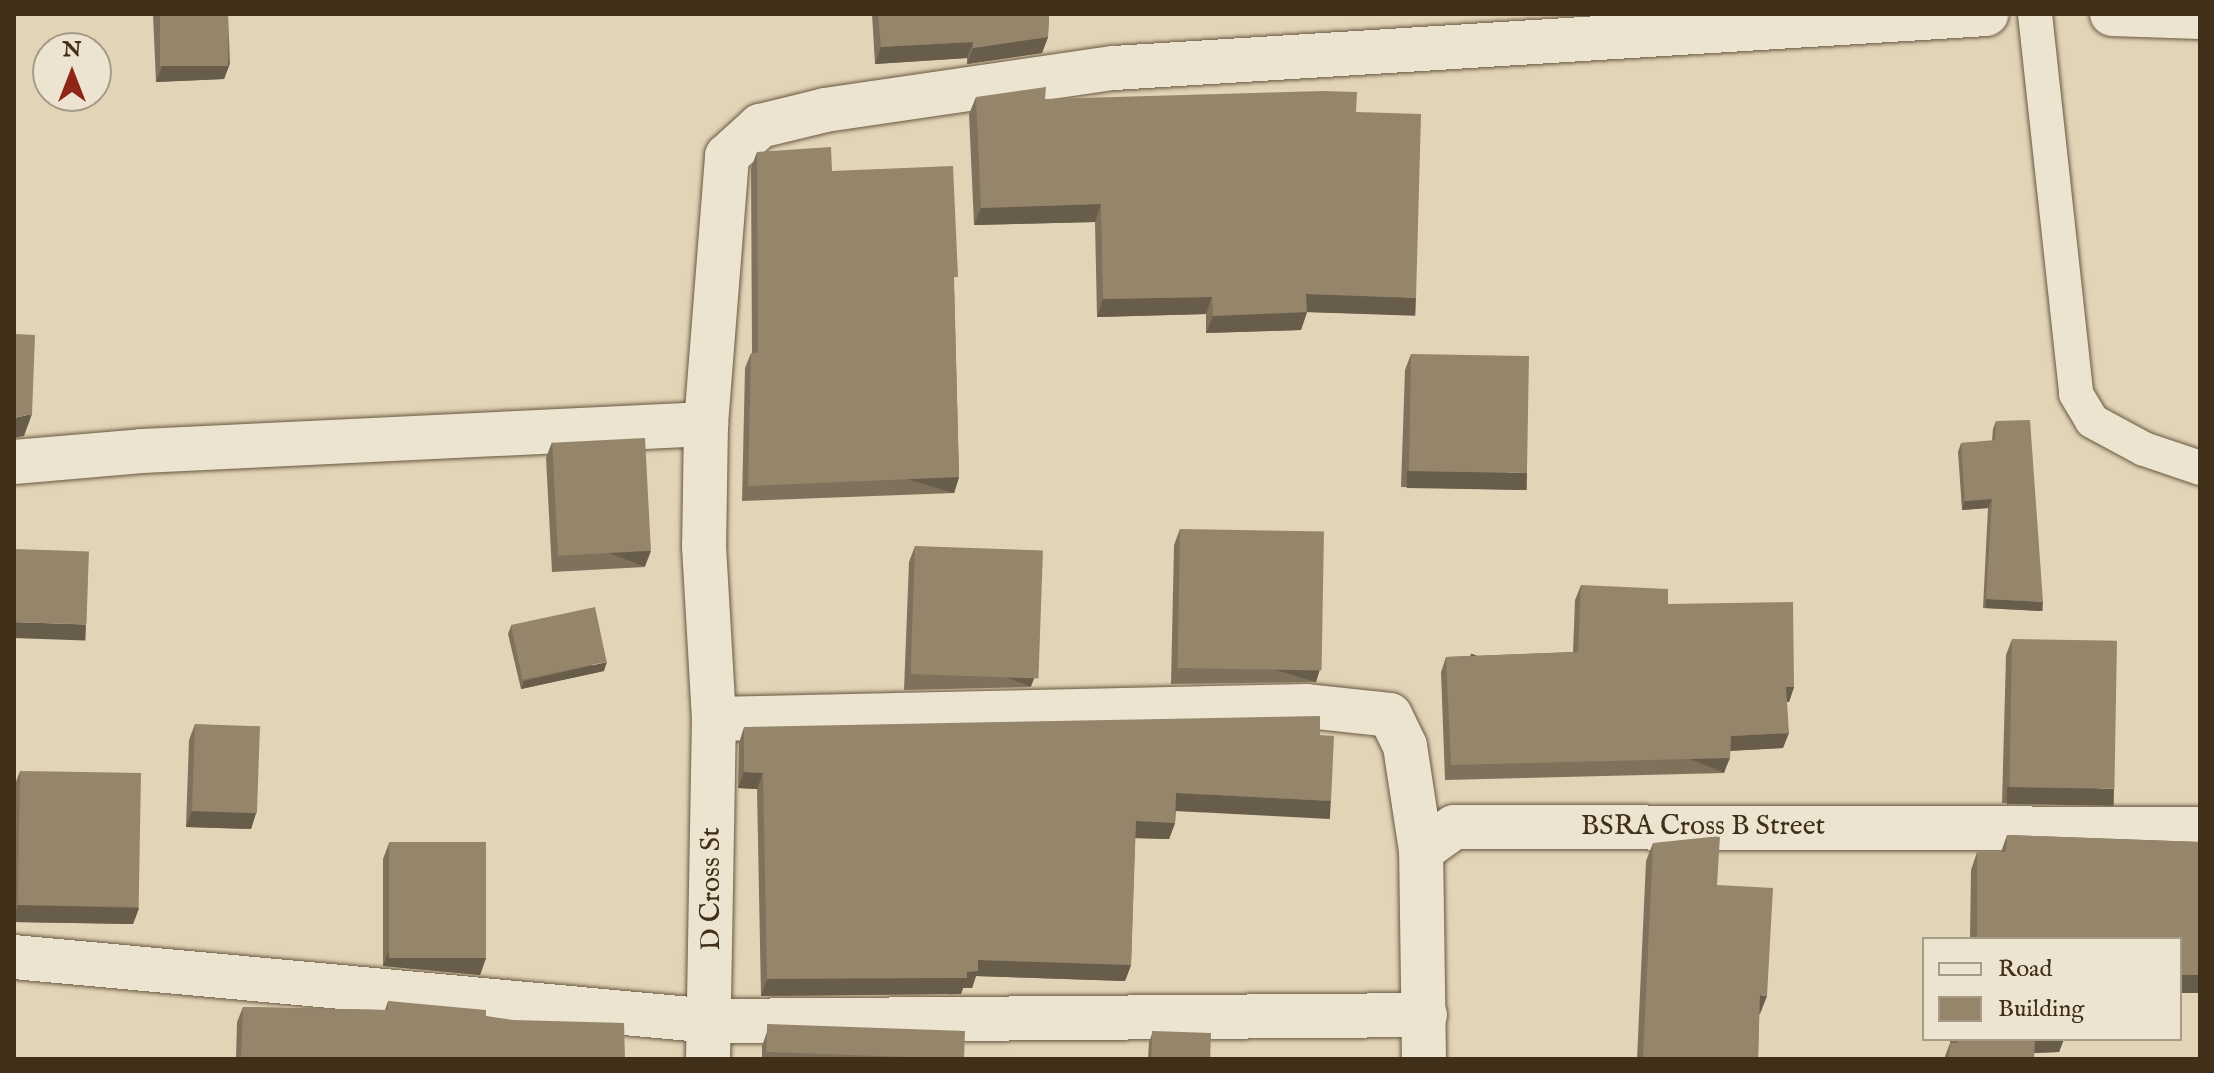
<!DOCTYPE html>
<style>
body{margin:0}
#map{position:relative;width:2214px;height:1073px;overflow:hidden;background:#e2d4b7;font-family:"IM FELL English",serif}
div>[style]{position:absolute}
.roads{filter:drop-shadow(0 0 2px #685840) drop-shadow(0 0 2px #685840)}
.service>*{height:34px;margin:-17px;padding:0 17px;transform-origin:17px;border-radius:17px;background:#ece3d0}
.minor>*{height:44px;margin:-22px;padding:0 22px;transform-origin:22px;border-radius:22px;background:#ece3d0}
.wall>*{inset:0;background:#7f725c}
.shaded-wall>*{inset:0;background:#685d4b;transform-origin:0 0}
.building>*{inset:0;background:#94856b;transform-origin:0 0}
span{translate:-50% -50%;white-space:nowrap;text-align:center;line-height:1.15;-webkit-text-stroke:6px #ece3d0;paint-order:stroke}
.street-label{font-size:28px;color:#402f19}
.frame{position:absolute;inset:0;border:16px solid #402f19;pointer-events:none}
.legend{position:absolute;left:1922px;top:937px;width:260px;height:104px;box-sizing:border-box;background:#ece3d0;border:2px solid #a79b87;margin:0;padding:10px 14px;list-style:none;font-size:24px;color:#402f19}
.legend li{display:flex;align-items:center;gap:16px;height:40px}
.legend b{width:40px;border:2px solid #a79b87}
.north{position:absolute;left:32px;top:32px;width:80px;height:80px;box-sizing:border-box;background:#ece3d0;border:2px solid #a79b87;border-radius:50%;rotate:0deg;font-size:22px;font-weight:700;line-height:32px;text-align:center;color:#402f19}
.north::after{content:'';display:block;margin:auto;width:28px;height:36px;background:#8f2418;clip-path:polygon(50% 0,100% 100%,50% 72%,0 100%)}
</style>
<div id="map">
<div class="roads">
<div class="service">
<i style="left:2035px;top:14px;width:382px;rotate:83.8deg"></i>
<i style="left:2076px;top:394px;width:31px;rotate:59deg"></i>
<i style="left:2092px;top:421px;width:59px;rotate:28.3deg"></i>
<i style="left:2144px;top:449px;width:59px;rotate:18.7deg"></i>
</div>
<div class="minor">
<i style="left:2112px;top:14px;width:88px;rotate:2deg"></i>
<i style="left:706px;top:424px;width:269px;rotate:-85.5deg"></i>
<i style="left:727px;top:156px;width:45px;rotate:-42.3deg"></i>
<i style="left:760px;top:126px;width:67px;rotate:-13.8deg"></i>
<i style="left:825px;top:110px;width:292px;rotate:-8.3deg"></i>
<i style="left:1114px;top:68px;width:874px;rotate:-3.54deg"></i>
<i style="left:14px;top:462px;width:128px;rotate:-4.9deg"></i>
<i style="left:142px;top:451px;width:565px;rotate:-2.74deg"></i>
<i style="left:706px;top:424px;width:122px;rotate:90.9deg"></i>
<i style="left:704px;top:546px;width:173px;rotate:86.7deg"></i>
<i style="left:714px;top:719px;width:593px;rotate:-1.26deg"></i>
<i style="left:1307px;top:706px;width:83px;rotate:6.2deg"></i>
<i style="left:1390px;top:715px;width:34px;rotate:64deg"></i>
<i style="left:1405px;top:746px;width:106px;rotate:81.3deg"></i>
<i style="left:14px;top:957px;width:701px;rotate:5.24deg"></i>
<i style="left:712px;top:1021px;width:713px;rotate:-0.48deg"></i>
<i style="left:708px;top:1059px;width:340px;rotate:-89deg"></i>
<i style="left:1424px;top:1059px;width:208px;rotate:-90.8deg"></i>
<i style="left:1421px;top:851px;width:41px;rotate:-36deg"></i>
<i style="left:1454px;top:827px;width:746px;rotate:0.15deg"></i>
</div>
</div>
<div class="wall">
<i style="clip-path:polygon(153px 14px,228px 14px,230px 63px,224px 79px,156px 82px)"></i>
<i style="clip-path:polygon(872px 14px,1049px 14px,1048px 37px,1042px 53px,967px 64px,967px 58px,875px 64px)"></i>
<i style="clip-path:polygon(976px 97px,1356px 112px,1410px 315px,1307px 312px,1301px 330px,1206px 333px,1206px 314px,1097px 317px,1095px 222px,974px 225px,969px 114px)"></i>
<i style="clip-path:polygon(757px 152px,954px 288px,959px 477px,954px 493px,742px 501px,745px 368px,751px 353px,752px 353px,751px 168px)"></i>
<i style="clip-path:polygon(1411px 354px,1521px 490px,1401px 487px,1405px 370px)"></i>
<i style="clip-path:polygon(1996px 421px,2040px 611px,1983px 608px,1988px 508px,1962px 510px,1958px 452px,1961px 443px,1992px 441px,1993px 429px)"></i>
<i style="clip-path:polygon(552px 442px,645px 567px,552px 572px,546px 458px)"></i>
<i style="clip-path:polygon(1180px 529px,1316px 682px,1171px 684px,1174px 545px)"></i>
<i style="clip-path:polygon(915px 546px,1031px 687px,904px 690px,909px 562px)"></i>
<i style="clip-path:polygon(1581px 585px,1668px 604px,1794px 687px,1789px 702px,1787px 702px,1783px 748px,1730px 751px,1724px 773px,1445px 780px,1441px 672px,1446px 657px,1573px 652px,1575px 600px)"></i>
<i style="clip-path:polygon(511px 626px,604px 671px,521px 689px,508px 634px)"></i>
<i style="clip-path:polygon(2012px 639px,2108px 804px,2002px 803px,2006px 655px)"></i>
<i style="clip-path:polygon(195px 724px,256px 813px,251px 829px,186px 827px,189px 740px)"></i>
<i style="clip-path:polygon(744px 727px,1320px 735px,1331px 801px,1325px 817px,1176px 810px,1175px 823px,1169px 839px,1135px 838px,1131px 965px,1125px 981px,976px 976px,972px 988px,963px 988px,961px 994px,761px 996px,757px 789px,738px 788px,739px 743px)"></i>
<i style="clip-path:polygon(20px 771px,139px 908px,133px 924px,14px 922px,14px 787px)"></i>
<i style="clip-path:polygon(2007px 835px,2200px 842px,2200px 993px,2180px 993px,2180px 939px,1970px 939px,1971px 870px,1977px 852px,2001px 852px)"></i>
<i style="clip-path:polygon(389px 843px,486px 958px,480px 975px,383px 966px,383px 859px)"></i>
<i style="clip-path:polygon(1653px 843px,1717px 885px,1760px 1014px,1759px 1014px,1758px 1059px,1637px 1059px,1646px 861px)"></i>
<i style="clip-path:polygon(388px 1001px,486px 1016px,625px 1059px,236px 1059px,237px 1022px,243px 1007px,385px 1010px)"></i>
<i style="clip-path:polygon(767px 1032px,964px 1059px,762px 1059px,762px 1046px)"></i>
<i style="clip-path:polygon(1152px 1034px,1210px 1059px,1148px 1059px,1149px 1042px)"></i>
<i style="clip-path:polygon(1950px 1039px,2064px 1039px,2059px 1052px,2034px 1053px,2034px 1059px,1944px 1059px,1950px 1043px)"></i>
</div>
<div class="shaded-wall">
<i style="clip-path:polygon(1048px 37px,1042px 53px,967px 64px,973px 48px)"></i>
<i style="clip-path:polygon(973px 42px,967px 58px,875px 64px,881px 47px)"></i>
<i style="clip-path:polygon(230px 63px,224px 79px,156px 82px,162px 66px)"></i>
<i style="clip-path:polygon(1101px 204px,1095px 222px,974px 225px,981px 208px)"></i>
<i style="left:1306px;top:294px;width:110px;height:18px;rotate:2deg"></i>
<i style="clip-path:polygon(1212px 297px,1206px 314px,1097px 317px,1103px 299px)"></i>
<i style="clip-path:polygon(1307px 312px,1301px 330px,1206px 333px,1213px 316px)"></i>
<i style="clip-path:polygon(32px 414px,24px 436px,14px 438px,14px 418px)"></i>
<i style="left:1407px;top:471px;width:120px;height:17px;rotate:1deg"></i>
<i style="left:959px;top:477px;width:17px;height:211px;rotate:107deg"></i>
<i style="clip-path:polygon(1992px 499px,1988px 508px,1962px 510px,1965px 501px)"></i>
<i style="left:651px;top:551px;width:17px;height:93px;rotate:111deg"></i>
<i style="left:1986px;top:599px;width:57px;height:9px;rotate:3deg"></i>
<i style="left:14px;top:622px;width:72px;height:16px;rotate:2deg"></i>
<i style="clip-path:polygon(607px 662px,604px 671px,521px 689px,524px 681px)"></i>
<i style="left:1321px;top:666px;width:17px;height:144px;rotate:107deg"></i>
<i style="left:1037px;top:671px;width:17px;height:127px;rotate:111deg"></i>
<i style="clip-path:polygon(1786px 687px,1794px 687px,1789px 702px,1781px 702px)"></i>
<i style="clip-path:polygon(1789px 733px,1783px 748px,1725px 751px,1731px 736px)"></i>
<i style="left:1730px;top:758px;width:16px;height:279px;rotate:112deg"></i>
<i style="clip-path:polygon(744px 772px,763px 773px,757px 789px,738px 788px)"></i>
<i style="left:2007px;top:787px;width:107px;height:17px;rotate:1deg"></i>
<i style="left:1176px;top:793px;width:155px;height:18px;rotate:3deg"></i>
<i style="clip-path:polygon(192px 811px,256px 813px,251px 829px,186px 827px)"></i>
<i style="clip-path:polygon(1136px 821px,1175px 823px,1169px 839px,1130px 838px)"></i>
<i style="clip-path:polygon(18px 905px,139px 908px,133px 924px,14px 922px,14px 916px)"></i>
<i style="clip-path:polygon(389px 950px,486px 958px,480px 975px,383px 966px)"></i>
<i style="clip-path:polygon(978px 960px,1131px 965px,1125px 981px,976px 976px,972px 988px,963px 988px,961px 994px,761px 996px,767px 979px,967px 972px)"></i>
<i style="left:2180px;top:975px;width:20px;height:18px"></i>
<i style="clip-path:polygon(1760px 995px,1767px 996px,1760px 1014px,1753px 1013px)"></i>
<i style="clip-path:polygon(2034px 1039px,2064px 1039px,2059px 1052px,2029px 1053px)"></i>
</div>
<div class="building">
<i style="left:160px;top:14px;width:68px;height:52px"></i>
<i style="clip-path:polygon(878px 14px,1049px 14px,1048px 37px,973px 48px,973px 42px,881px 47px)"></i>
<i style="clip-path:polygon(1046px 87px,1045px 99px,1323px 91px,1357px 92px,1356px 112px,1421px 114px,1416px 298px,1306px 294px,1307px 312px,1213px 316px,1212px 297px,1103px 299px,1101px 204px,981px 208px,976px 97px)"></i>
<i style="clip-path:polygon(831px 147px,832px 171px,953px 166px,958px 277px,954px 277px,959px 477px,748px 486px,751px 353px,758px 353px,757px 152px)"></i>
<i style="clip-path:polygon(14px 334px,35px 335px,32px 414px,14px 418px)"></i>
<i style="left:1411px;top:354px;width:118px;height:117px;rotate:1deg"></i>
<i style="clip-path:polygon(2030px 420px,2043px 602px,1986px 599px,1992px 499px,1965px 501px,1961px 443px,1995px 440px,1996px 421px)"></i>
<i style="left:645px;top:438px;width:113px;height:93px;rotate:87deg"></i>
<i style="left:1180px;top:529px;width:144px;height:139px;rotate:1deg"></i>
<i style="left:915px;top:546px;width:128px;height:128px;rotate:2deg"></i>
<i style="left:14px;top:549px;width:75px;height:73px;rotate:2deg"></i>
<i style="clip-path:polygon(1581px 585px,1668px 589px,1668px 604px,1793px 602px,1794px 687px,1786px 687px,1789px 733px,1731px 736px,1730px 758px,1451px 765px,1446px 657px,1578px 652px)"></i>
<i style="left:595px;top:607px;width:56px;height:86px;rotate:78deg"></i>
<i style="left:2012px;top:639px;width:105px;height:148px;rotate:1deg"></i>
<i style="clip-path:polygon(1320px 716px,1320px 735px,1334px 736px,1331px 801px,1176px 793px,1175px 823px,1136px 821px,1131px 965px,978px 960px,978px 971px,967px 972px,967px 978px,767px 979px,763px 773px,744px 772px,744px 727px)"></i>
<i style="left:195px;top:724px;width:65px;height:87px;rotate:2deg"></i>
<i style="left:20px;top:771px;width:121px;height:134px;rotate:1deg"></i>
<i style="clip-path:polygon(2007px 835px,2200px 842px,2200px 975px,2180px 975px,2180px 939px,1977px 939px,1977px 852px,2006px 852px)"></i>
<i style="clip-path:polygon(1720px 836px,1717px 885px,1773px 888px,1767px 996px,1760px 995px,1758px 1059px,1643px 1059px,1653px 843px)"></i>
<i style="left:486px;top:842px;width:116px;height:97px;rotate:90deg"></i>
<i style="clip-path:polygon(388px 1001px,486px 1010px,486px 1016px,513px 1020px,624px 1023px,625px 1059px,241px 1059px,243px 1007px,388px 1010px)"></i>
<i style="left:965px;top:1031px;width:28px;height:198px;rotate:92deg"></i>
<i style="left:1211px;top:1033px;width:26px;height:59px;rotate:92deg"></i>
<i style="clip-path:polygon(1958px 1039px,2035px 1039px,2034px 1059px,1949px 1059px,1950px 1043px,1958px 1043px)"></i>
</div>
<div class="street-label">
<span style="left:1703px;top:827px">BSRA Cross B Street</span>
<span style="left:712px;top:889px;rotate:-90deg">D Cross St</span>
</div>
<div class="frame"></div>
<ul class="legend">
<li><b style="height:10px;background:#ece3d0"></b>Road</li>
<li><b style="height:22px;background:#94856b"></b>Building</li>
</ul>
<div class="north">N</div>
</div>
